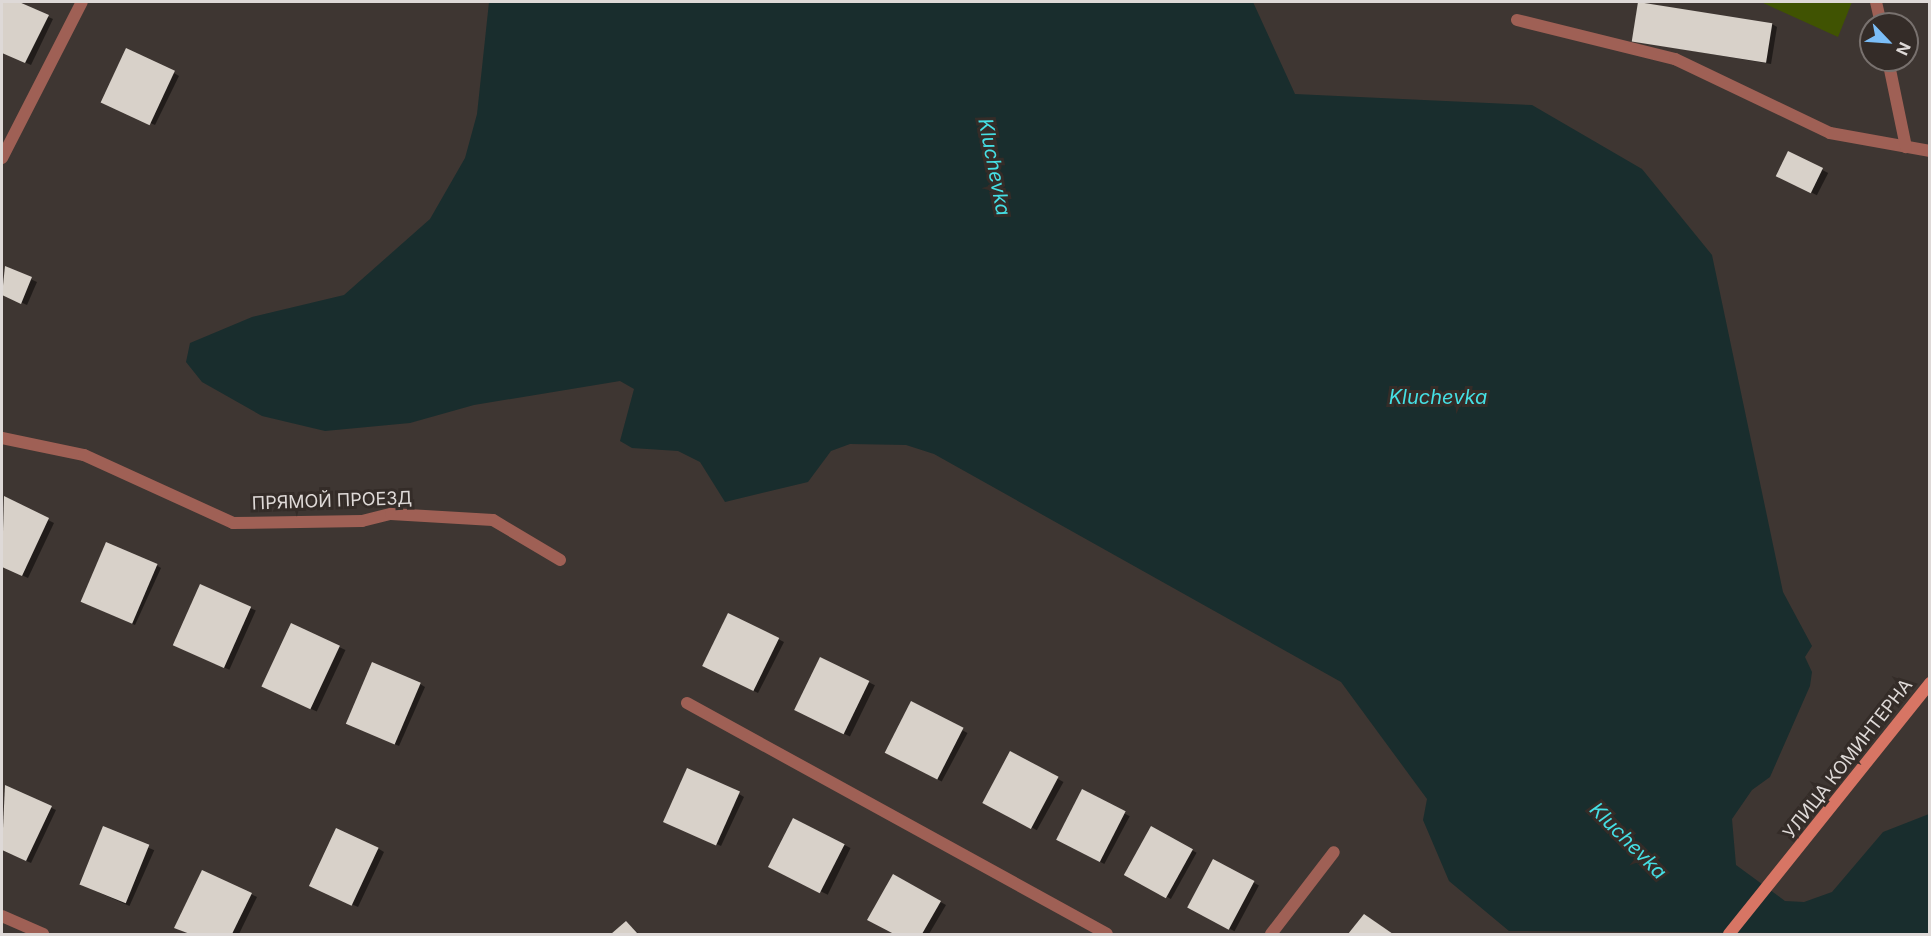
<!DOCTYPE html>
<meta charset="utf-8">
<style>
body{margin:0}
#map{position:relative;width:1931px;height:936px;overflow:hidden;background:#3e3632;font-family:Inter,sans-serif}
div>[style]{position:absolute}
.green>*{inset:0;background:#405302}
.water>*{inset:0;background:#192d2d}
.shadow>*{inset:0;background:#0007;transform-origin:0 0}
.building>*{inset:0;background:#d8d1c9;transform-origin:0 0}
.lane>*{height:12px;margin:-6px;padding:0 6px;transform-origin:6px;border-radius:6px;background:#9f6055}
.street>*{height:12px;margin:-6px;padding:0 6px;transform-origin:6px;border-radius:6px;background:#9f6055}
.secondary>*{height:12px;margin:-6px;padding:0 6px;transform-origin:6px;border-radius:6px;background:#d77564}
span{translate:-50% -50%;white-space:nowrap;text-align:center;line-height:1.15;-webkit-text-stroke:6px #342c28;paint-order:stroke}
.street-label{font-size:18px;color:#ded9d7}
.water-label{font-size:20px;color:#45dfe4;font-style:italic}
.frame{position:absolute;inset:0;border:3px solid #ded9d7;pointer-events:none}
.north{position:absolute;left:1859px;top:12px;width:60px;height:60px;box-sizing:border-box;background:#342c28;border:2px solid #78716e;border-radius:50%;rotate:115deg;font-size:16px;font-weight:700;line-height:24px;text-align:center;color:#ded9d7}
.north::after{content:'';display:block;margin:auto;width:21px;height:27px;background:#7bbef8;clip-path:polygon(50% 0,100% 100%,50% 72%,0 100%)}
</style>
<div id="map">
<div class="green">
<i style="clip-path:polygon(1761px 2px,1852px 2px,1838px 37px)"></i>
</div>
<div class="water">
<i style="clip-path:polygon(489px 2px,1253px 2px,1295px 94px,1532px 105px,1642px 169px,1712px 255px,1783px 592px,1812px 646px,1805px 657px,1812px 672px,1810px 686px,1770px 777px,1752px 790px,1732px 819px,1736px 865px,1785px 901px,1804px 902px,1832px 892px,1883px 832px,1929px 814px,1929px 934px,1509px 931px,1449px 881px,1423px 820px,1427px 799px,1341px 682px,934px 454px,906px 445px,850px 444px,831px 451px,808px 482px,725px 502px,700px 462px,678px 451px,632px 448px,620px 441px,634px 389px,620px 381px,474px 405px,410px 423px,325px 431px,262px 416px,202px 382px,186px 362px,190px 343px,252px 317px,344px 295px,430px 219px,465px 158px,477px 114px)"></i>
</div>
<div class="shadow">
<i style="clip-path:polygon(2px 2px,15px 2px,53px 19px,31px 65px,2px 52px)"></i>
<i style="clip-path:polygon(1772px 24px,1777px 27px,1771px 64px,1633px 41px)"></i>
<i style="clip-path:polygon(174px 73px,179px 76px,155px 125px,107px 104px)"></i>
<i style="left:1789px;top:153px;width:44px;height:25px;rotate:27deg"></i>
<i style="clip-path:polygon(6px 268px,37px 282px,27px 305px,2px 294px)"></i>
<i style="clip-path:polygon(4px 498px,54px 523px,28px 578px,2px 566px)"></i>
<i style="clip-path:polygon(156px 565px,161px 568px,135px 625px,85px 603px)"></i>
<i style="left:201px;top:586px;width:60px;height:65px;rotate:24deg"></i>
<i style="left:292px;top:625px;width:59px;height:68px;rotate:25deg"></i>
<i style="clip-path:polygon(778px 639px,784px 642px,758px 693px,709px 668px)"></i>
<i style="left:821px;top:659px;width:60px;height:57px;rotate:26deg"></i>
<i style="clip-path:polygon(420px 684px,425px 687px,399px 746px,352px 725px)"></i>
<i style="left:911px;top:703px;width:64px;height:55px;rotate:28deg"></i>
<i style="left:1011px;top:753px;width:60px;height:55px;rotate:29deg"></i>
<i style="clip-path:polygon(6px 787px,56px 810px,31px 863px,2px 850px)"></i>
<i style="left:1082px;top:791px;width:54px;height:54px;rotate:28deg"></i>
<i style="clip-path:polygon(739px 794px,744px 797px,721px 846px,669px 823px)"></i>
<i style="left:793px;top:820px;width:64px;height:52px;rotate:26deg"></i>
<i style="left:104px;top:828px;width:55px;height:61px;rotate:24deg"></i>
<i style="left:1152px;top:828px;width:51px;height:53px;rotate:29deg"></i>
<i style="clip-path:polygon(379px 849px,384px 852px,358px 907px,316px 888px)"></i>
<i style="left:1213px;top:861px;width:52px;height:52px;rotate:28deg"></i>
<i style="clip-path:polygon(203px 872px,257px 897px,239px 934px,182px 930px)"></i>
<i style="clip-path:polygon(893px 876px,946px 905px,929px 934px,897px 934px,869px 919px)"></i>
<i style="clip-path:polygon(1364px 916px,1369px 919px,1392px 934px,1350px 934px)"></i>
<i style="clip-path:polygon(627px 923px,639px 934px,613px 934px)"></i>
</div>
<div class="building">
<i style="clip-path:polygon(2px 2px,19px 2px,49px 15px,25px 63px,2px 53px)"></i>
<i style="left:1638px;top:2px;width:136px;height:40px;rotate:9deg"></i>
<i style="left:126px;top:48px;width:54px;height:60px;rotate:25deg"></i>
<i style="left:1788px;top:151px;width:39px;height:28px;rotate:26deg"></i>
<i style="clip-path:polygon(5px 266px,32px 277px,21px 304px,2px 295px)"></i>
<i style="clip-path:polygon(4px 496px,49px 518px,22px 576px,2px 567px)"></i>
<i style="left:106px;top:542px;width:56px;height:65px;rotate:23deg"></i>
<i style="left:200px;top:584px;width:56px;height:67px;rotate:24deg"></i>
<i style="left:728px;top:613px;width:57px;height:59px;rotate:26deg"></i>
<i style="left:291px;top:623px;width:54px;height:70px;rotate:25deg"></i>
<i style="left:820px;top:657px;width:55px;height:59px;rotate:26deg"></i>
<i style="left:372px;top:662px;width:53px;height:67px;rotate:23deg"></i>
<i style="left:911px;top:701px;width:59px;height:58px;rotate:27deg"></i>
<i style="left:1010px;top:751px;width:55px;height:59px;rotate:28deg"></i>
<i style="left:687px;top:768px;width:58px;height:59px;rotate:24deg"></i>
<i style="clip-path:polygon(5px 785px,52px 806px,26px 861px,2px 850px)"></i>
<i style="left:1082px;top:789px;width:49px;height:57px;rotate:27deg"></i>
<i style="left:793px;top:818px;width:58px;height:55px;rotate:27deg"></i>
<i style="left:103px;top:826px;width:50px;height:63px;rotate:22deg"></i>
<i style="left:1151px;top:826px;width:48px;height:56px;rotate:29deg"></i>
<i style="left:336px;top:828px;width:47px;height:64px;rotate:25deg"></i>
<i style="left:1213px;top:859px;width:47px;height:55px;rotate:28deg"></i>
<i style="clip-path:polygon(202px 870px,252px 893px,232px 934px,190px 934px,174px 928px)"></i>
<i style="clip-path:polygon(893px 874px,941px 901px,922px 934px,894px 934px,867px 920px)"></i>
<i style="clip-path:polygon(1364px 914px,1393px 934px,1348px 934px)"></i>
<i style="clip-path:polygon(626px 921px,638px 934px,611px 934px)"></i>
</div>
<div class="lane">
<i style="left:1876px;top:2px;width:23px;rotate:77deg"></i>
<i style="left:1517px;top:20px;width:163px;rotate:13.9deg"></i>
<i style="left:1675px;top:59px;width:172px;rotate:25.5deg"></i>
<i style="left:1830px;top:133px;width:102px;rotate:10.2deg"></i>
<i style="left:1888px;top:60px;width:89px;rotate:78.3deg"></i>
</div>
<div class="street">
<i style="left:2px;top:158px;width:175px;rotate:-62.9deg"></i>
<i style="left:2px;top:438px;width:84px;rotate:11.7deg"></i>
<i style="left:84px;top:455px;width:164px;rotate:24.5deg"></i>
<i style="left:233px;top:523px;width:129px;rotate:-0.9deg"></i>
<i style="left:362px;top:521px;width:30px;rotate:-14deg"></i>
<i style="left:391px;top:514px;width:102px;rotate:3.4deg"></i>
<i style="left:493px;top:520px;width:78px;rotate:30.8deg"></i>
<i style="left:687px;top:703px;width:479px;rotate:28.8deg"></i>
<i style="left:2px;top:916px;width:45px;rotate:23.7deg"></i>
<i style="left:1271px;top:934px;width:103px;rotate:-52.5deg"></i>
</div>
<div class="secondary">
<i style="left:1729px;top:934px;width:322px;rotate:-51.3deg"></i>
</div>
<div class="street-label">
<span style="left:332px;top:501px;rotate:-2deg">ПРЯМОЙ ПРОЕЗД</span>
<span style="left:1848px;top:759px;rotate:-52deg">УЛИЦА КОМИНТЕРНА</span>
</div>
<div class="water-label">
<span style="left:994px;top:167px;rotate:79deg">Kluchevka</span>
<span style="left:1438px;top:397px">Kluchevka</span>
<span style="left:1628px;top:841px;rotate:45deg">Kluchevka</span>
</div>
<div class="frame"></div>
<div class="north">N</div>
</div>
